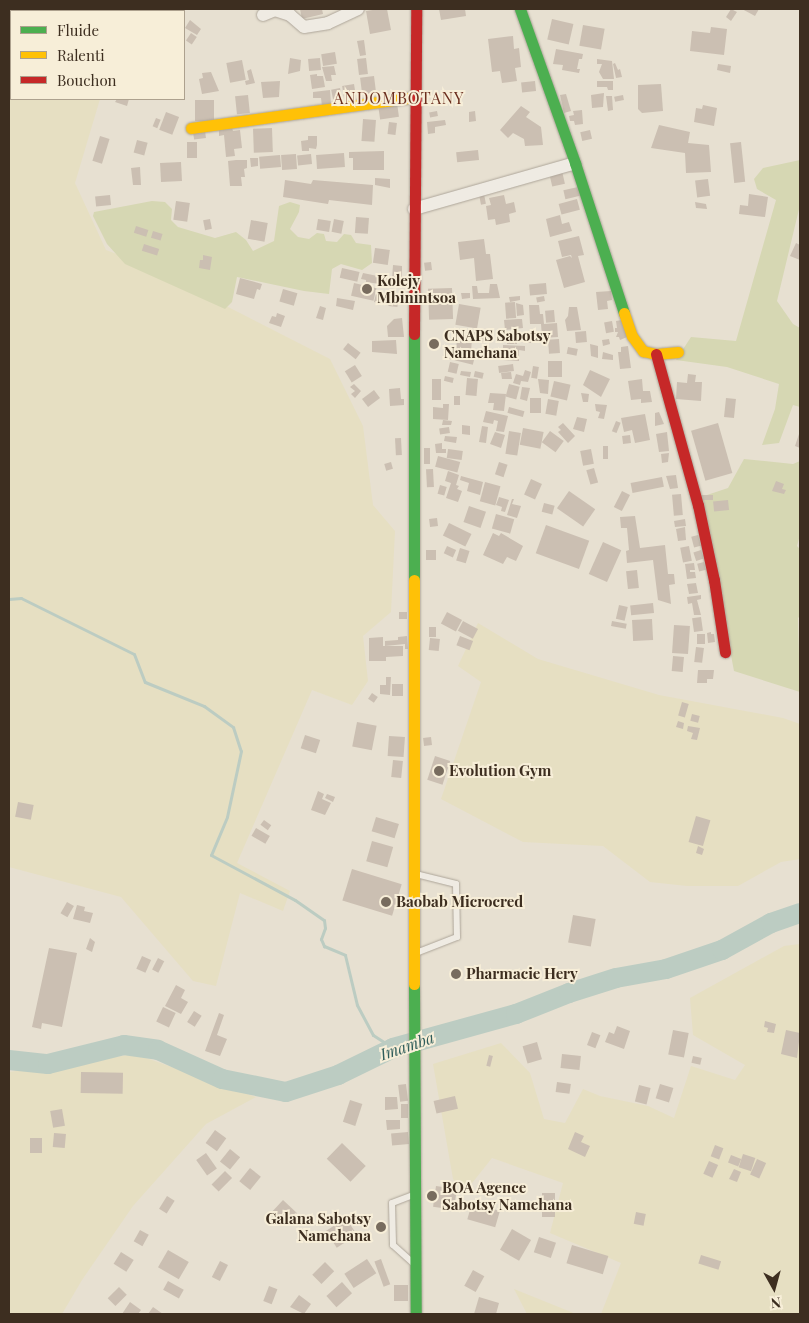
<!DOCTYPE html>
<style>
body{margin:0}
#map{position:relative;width:809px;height:1323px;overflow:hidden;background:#e7e0d1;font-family:"Playfair Display",serif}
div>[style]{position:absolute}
.farmland>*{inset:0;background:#e6dfc2}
.green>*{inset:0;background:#d6d7b3}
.stream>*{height:3px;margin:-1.5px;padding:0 1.5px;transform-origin:1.5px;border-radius:1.5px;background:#bcccc2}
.river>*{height:20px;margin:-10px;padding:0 10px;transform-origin:10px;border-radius:10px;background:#bcccc2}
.building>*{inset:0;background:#cbbfb2;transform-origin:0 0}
.roads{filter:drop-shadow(0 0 1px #ada599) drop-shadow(0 0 1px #ada599)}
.lane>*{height:6px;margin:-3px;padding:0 3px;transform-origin:3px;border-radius:3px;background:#efebe3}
.street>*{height:12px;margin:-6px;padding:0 6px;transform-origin:6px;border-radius:6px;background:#efebe3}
.fast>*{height:11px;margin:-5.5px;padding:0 5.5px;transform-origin:5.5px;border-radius:5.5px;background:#4caf50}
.slow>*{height:11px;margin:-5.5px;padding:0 5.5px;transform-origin:5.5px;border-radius:5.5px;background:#ffc107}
.jam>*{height:11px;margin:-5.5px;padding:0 5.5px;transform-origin:5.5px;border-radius:5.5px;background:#c62828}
.dots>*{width:14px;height:14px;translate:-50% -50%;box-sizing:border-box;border:2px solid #f7eed8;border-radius:50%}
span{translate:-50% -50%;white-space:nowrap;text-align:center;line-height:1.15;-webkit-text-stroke:4px #f7eed8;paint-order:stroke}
.poi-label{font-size:15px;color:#3d2e20;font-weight:700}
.left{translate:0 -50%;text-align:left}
.right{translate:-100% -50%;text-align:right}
.neighbourhood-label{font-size:16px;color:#6b2e1e;letter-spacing:1px}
.water-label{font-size:16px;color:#2f5d5a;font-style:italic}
.frame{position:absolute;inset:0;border:10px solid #3d2e20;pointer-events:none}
.legend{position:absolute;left:10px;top:10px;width:175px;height:90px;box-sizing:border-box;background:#f7eed8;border:1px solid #ada18e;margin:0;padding:6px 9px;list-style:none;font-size:15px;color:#3d2e20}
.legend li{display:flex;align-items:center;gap:10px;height:25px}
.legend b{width:25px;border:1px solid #ada18e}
.north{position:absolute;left:749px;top:1263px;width:50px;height:50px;-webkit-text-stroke:4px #f7eed8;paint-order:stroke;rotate:173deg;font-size:14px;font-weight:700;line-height:20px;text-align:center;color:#3d2e20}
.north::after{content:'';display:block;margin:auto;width:18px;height:22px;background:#3d2e20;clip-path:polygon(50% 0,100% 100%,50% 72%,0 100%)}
</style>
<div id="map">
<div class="farmland">
<i style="clip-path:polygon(9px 9px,130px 9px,129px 11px,11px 11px,11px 99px,100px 99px,75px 183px,106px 250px,148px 266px,330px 359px,363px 426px,373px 505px,395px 531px,391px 612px,363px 636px,368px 681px,352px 705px,312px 690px,237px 863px,290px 891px,283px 911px,240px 893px,216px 986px,193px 981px,121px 897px,9px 867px)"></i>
<i style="clip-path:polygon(478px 623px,538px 659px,659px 695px,783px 718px,800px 724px,800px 859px,781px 862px,738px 886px,687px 886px,650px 882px,603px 846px,523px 842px,441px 799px,481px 682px,458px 666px)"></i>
<i style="clip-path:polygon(800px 944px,800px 1314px,601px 1314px,621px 1263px,550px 1233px,563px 1183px,492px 1158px,465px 1192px,453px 1179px,433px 1064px,501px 1043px,530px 1073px,544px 1119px,565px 1123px,583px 1089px,600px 1096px,648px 1106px,674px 1118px,691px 1066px,735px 1080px,745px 1065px,693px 1035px,690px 998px,784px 946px)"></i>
<i style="clip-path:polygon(135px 1054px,256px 1097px,206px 1124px,133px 1206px,82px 1280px,62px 1314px,9px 1314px,9px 1072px)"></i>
<i style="clip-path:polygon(514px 1289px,576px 1314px,527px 1314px)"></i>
</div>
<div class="green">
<i style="clip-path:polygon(800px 160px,800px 205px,777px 301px,793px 324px,800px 328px,800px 407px,793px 405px,779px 443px,762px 445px,775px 409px,779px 384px,727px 367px,676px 360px,691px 337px,736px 341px,776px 200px,757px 189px,754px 179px,763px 168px)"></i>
<i style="clip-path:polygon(152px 201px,165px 202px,172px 209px,171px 220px,178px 227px,215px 238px,236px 232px,246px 240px,253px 251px,274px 241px,279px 206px,290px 202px,300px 205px,299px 212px,290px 229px,298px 237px,309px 239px,317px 233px,324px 234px,326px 241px,337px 242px,344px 234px,351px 235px,356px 243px,371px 245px,372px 263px,362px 270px,341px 264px,332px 269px,329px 294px,304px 291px,237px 277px,232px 302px,225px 309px,125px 264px,107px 244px,93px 216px,94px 212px)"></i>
<i style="clip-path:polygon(744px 459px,793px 464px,800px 461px,800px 535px,797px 546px,800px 549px,800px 616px,798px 618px,800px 692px,734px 671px,701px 497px,728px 488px)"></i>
</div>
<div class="stream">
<i style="left:9px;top:599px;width:12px;rotate:-5deg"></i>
<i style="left:21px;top:598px;width:126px;rotate:26.4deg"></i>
<i style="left:134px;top:654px;width:30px;rotate:69deg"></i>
<i style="left:145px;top:682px;width:64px;rotate:22.1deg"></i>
<i style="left:204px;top:706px;width:36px;rotate:36deg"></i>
<i style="left:233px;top:727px;width:25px;rotate:72deg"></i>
<i style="left:241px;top:751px;width:67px;rotate:102deg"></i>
<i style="left:227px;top:817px;width:41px;rotate:112.8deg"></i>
<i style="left:211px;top:855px;width:95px;rotate:28.2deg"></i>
<i style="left:295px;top:900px;width:35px;rotate:35deg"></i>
<i style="left:324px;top:920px;width:8px;rotate:83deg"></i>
<i style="left:325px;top:928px;width:12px;rotate:110deg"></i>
<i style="left:321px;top:939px;width:8px;rotate:67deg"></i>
<i style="left:324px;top:946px;width:23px;rotate:23deg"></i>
<i style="left:345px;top:955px;width:51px;rotate:76.5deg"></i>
<i style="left:357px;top:1005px;width:34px;rotate:62deg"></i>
<i style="left:373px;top:1035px;width:24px;rotate:33deg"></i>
</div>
<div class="river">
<i style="left:9px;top:1060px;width:39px;rotate:6deg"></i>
<i style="left:48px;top:1064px;width:78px;rotate:-14deg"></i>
<i style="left:124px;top:1045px;width:34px;rotate:8deg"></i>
<i style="left:158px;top:1050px;width:70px;rotate:24.4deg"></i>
<i style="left:222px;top:1079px;width:65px;rotate:11.5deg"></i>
<i style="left:286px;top:1092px;width:55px;rotate:-18.1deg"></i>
<i style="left:338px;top:1075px;width:61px;rotate:-26.1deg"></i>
<i style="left:393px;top:1048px;width:128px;rotate:-15.5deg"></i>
<i style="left:516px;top:1014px;width:57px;rotate:-21.6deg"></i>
<i style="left:569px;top:993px;width:49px;rotate:-17.7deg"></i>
<i style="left:616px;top:978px;width:51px;rotate:-10.2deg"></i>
<i style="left:666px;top:969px;width:59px;rotate:-18.7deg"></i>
<i style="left:722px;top:950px;width:56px;rotate:-28.9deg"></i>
<i style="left:771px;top:923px;width:31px;rotate:-19deg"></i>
</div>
<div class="building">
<i style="clip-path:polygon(300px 9px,322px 9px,323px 14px,302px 19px)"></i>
<i style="clip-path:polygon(379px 9px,387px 9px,391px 30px,370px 34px,366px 11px)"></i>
<i style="clip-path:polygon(439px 9px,465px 9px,466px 16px,441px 20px)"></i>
<i style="clip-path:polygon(731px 9px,737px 12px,731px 21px,726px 17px)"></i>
<i style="clip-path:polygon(742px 9px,759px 9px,755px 16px)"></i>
<i style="left:552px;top:19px;width:22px;height:21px;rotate:13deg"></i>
<i style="clip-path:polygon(190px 20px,201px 29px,197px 35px,185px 28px)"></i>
<i style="left:583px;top:25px;width:22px;height:21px;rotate:10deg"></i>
<i style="clip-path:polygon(711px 27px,727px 29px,724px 55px,690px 51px,692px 31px,710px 33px)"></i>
<i style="left:191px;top:33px;width:7px;height:9px;rotate:34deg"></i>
<i style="clip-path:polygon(513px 36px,514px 49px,519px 48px,521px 67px,515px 68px,517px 81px,502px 83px,500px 71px,492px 72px,488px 39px)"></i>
<i style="clip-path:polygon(364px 40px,366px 55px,360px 56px,357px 41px)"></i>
<i style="clip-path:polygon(556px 49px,583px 54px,582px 59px,579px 59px,577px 69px,580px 69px,579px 73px,562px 70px,563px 65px,553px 64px)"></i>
<i style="left:335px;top:52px;width:12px;height:14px;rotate:81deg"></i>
<i style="clip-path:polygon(290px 58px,301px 60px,300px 71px,288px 74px)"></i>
<i style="left:320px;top:58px;width:12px;height:12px;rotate:85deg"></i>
<i style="left:366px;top:58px;width:16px;height:9px;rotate:83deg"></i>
<i style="clip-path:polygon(597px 59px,612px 61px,614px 79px,603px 79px,599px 72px,602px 64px,597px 64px)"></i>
<i style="left:242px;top:60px;width:20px;height:16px;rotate:79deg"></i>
<i style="clip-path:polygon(615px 63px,618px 70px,620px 69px,622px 77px,616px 78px,613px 64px)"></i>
<i style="clip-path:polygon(718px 64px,731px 66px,730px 73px,717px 70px)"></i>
<i style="clip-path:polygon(334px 66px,336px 75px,331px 75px,332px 81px,326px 81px,322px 67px)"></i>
<i style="clip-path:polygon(251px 69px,255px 83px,246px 85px,245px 81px,249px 80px,247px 71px)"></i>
<i style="clip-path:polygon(211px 72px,219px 91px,202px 94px,199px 79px,203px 78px,202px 73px)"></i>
<i style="clip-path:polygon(317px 74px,317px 76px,323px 76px,325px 87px,312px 89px,310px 75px)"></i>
<i style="left:374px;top:76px;width:17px;height:14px;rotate:83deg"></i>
<i style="clip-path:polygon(280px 81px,279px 97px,263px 98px,261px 82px)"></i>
<i style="left:535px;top:81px;width:10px;height:14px;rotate:84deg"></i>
<i style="clip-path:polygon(597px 81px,613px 81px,613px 90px,608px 90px,607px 87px,597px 87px)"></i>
<i style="left:354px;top:84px;width:18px;height:12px;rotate:81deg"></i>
<i style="clip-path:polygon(661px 84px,663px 111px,642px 113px,638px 109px,638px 85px)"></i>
<i style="left:340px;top:88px;width:10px;height:9px;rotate:79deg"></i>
<i style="clip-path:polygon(330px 90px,331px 105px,322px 106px,321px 98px,313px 98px,313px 92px)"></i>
<i style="clip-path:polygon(604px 93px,603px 107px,592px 108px,591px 95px)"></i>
<i style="clip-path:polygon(566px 94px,571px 111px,564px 113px,560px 95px)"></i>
<i style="left:248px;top:95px;width:18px;height:13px;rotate:84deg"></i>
<i style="left:623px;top:95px;width:5px;height:9px;rotate:79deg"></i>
<i style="clip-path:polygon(606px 96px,612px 96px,613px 110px,608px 111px)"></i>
<i style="clip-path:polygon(117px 99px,129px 99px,127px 106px,115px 102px)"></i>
<i style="left:195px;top:100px;width:19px;height:21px"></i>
<i style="left:397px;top:103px;width:14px;height:19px;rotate:82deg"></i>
<i style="clip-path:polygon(703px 105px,717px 108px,714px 126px,694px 122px,696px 108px,702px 109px)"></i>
<i style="clip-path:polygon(521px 106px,530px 112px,526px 117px,541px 127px,543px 145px,525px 146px,524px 139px,513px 133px,508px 138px,500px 130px)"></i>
<i style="clip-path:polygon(582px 110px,583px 124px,575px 125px,574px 121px,570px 121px,569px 116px,574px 115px,573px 111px)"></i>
<i style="left:437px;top:111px;width:5px;height:8px;rotate:79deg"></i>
<i style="clip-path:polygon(475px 111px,476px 121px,469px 122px,469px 112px)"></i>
<i style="left:166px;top:112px;width:14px;height:19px;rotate:21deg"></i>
<i style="left:156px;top:118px;width:5px;height:9px;rotate:22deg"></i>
<i style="left:363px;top:119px;width:13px;height:22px;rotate:4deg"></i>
<i style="clip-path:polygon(445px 120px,446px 125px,435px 127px,435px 133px,428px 134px,427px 122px)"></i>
<i style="left:389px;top:122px;width:8px;height:12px;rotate:7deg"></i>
<i style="clip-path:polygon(659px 125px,690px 132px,688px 143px,709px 145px,711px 172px,686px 173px,685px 153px,651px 148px)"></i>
<i style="clip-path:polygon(232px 128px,233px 131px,240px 130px,242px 148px,234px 149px,235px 156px,226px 157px,224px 135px,219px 136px,219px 130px)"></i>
<i style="left:272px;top:128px;width:24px;height:19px;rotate:88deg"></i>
<i style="left:590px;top:130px;width:9px;height:10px;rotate:77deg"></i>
<i style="left:205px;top:131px;width:7px;height:12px;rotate:82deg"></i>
<i style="left:100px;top:136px;width:10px;height:26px;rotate:17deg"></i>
<i style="clip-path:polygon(308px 136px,317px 136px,317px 145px,316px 149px,309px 148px,309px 151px,302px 151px,301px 141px,308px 140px)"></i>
<i style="left:137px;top:140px;width:11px;height:13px;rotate:15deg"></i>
<i style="left:187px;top:142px;width:10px;height:16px"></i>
<i style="left:741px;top:142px;width:40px;height:11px;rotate:84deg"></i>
<i style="left:478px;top:150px;width:10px;height:22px;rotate:84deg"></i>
<i style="clip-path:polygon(384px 151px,384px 170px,353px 170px,353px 158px,349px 158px,349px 152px)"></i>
<i style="left:344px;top:153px;width:14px;height:28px;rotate:86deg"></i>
<i style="left:296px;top:154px;width:15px;height:15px;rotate:86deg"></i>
<i style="left:311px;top:154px;width:10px;height:14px;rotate:84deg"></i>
<i style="left:280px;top:155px;width:12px;height:21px;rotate:85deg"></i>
<i style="clip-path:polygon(250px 158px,258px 158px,258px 166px,251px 167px)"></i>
<i style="clip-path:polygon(236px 160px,247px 160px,247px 168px,244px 169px,245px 177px,241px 177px,242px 186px,230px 186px,228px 161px)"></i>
<i style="left:181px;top:162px;width:19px;height:21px;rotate:87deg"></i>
<i style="clip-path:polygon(140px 167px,141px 185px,133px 185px,131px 168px)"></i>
<i style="left:562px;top:171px;width:13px;height:13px;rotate:77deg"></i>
<i style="clip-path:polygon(375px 178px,390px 179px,390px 188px,375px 185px)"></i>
<i style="left:708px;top:179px;width:17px;height:13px;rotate:83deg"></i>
<i style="clip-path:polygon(285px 180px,311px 184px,313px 180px,373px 185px,372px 205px,329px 200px,328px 204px,283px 197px)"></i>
<i style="left:578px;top:187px;width:9px;height:15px;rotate:77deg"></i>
<i style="left:484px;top:194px;width:10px;height:5px;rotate:79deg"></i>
<i style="clip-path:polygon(749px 194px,768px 197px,765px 217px,739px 214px,740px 205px,748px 206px)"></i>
<i style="left:110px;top:195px;width:10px;height:15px;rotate:84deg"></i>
<i style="clip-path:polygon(504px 195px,506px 204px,514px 202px,516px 212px,509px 214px,510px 222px,496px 225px,495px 219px,488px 220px,486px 206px,491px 205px,489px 198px)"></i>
<i style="left:577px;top:199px;width:11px;height:19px;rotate:75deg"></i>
<i style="left:176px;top:201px;width:14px;height:19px;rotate:8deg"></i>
<i style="clip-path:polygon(695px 202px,706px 204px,707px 209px,696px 208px)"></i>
<i style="clip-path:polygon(560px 215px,562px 224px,569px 222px,572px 231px,550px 237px,546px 219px)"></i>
<i style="left:356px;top:217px;width:13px;height:16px;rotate:4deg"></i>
<i style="left:210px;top:219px;width:10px;height:7px;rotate:79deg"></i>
<i style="left:318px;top:219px;width:13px;height:11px;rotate:9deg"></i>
<i style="left:334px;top:219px;width:10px;height:13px;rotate:11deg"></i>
<i style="left:251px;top:220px;width:17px;height:19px;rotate:10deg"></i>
<i style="left:136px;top:226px;width:13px;height:7px;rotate:18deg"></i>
<i style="left:153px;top:231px;width:10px;height:7px;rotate:17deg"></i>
<i style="clip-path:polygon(579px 236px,584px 255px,578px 256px,585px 282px,564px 288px,556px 260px,570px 256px,572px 258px,571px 255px,562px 257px,558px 241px)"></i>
<i style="clip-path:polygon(484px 239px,486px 254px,490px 254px,493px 279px,476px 281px,474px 258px,460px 260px,458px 242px)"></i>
<i style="clip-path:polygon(796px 243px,800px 245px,800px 260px,790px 256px)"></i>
<i style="left:144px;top:244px;width:16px;height:7px;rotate:18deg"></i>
<i style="left:375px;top:248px;width:15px;height:15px;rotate:8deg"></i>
<i style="clip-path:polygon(203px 255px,212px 257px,210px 270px,199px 268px,200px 260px,203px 260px)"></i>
<i style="left:431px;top:262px;width:8px;height:7px;rotate:83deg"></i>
<i style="clip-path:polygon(393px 265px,402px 266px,402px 279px,392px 279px)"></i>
<i style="left:342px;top:268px;width:18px;height:10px;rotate:13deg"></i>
<i style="clip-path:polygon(363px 273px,402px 281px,400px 287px,366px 282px,366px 280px,361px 279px)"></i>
<i style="clip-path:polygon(240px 278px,262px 284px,260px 290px,257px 289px,254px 299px,236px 294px)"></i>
<i style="left:354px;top:283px;width:23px;height:13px;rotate:13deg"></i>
<i style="left:546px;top:283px;width:11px;height:17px;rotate:85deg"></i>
<i style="clip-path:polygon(490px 284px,497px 284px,500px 298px,473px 299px,472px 286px,477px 286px,478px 293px,489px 293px)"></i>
<i style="left:452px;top:288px;width:31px;height:24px;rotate:88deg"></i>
<i style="left:283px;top:289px;width:15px;height:13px;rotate:16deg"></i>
<i style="clip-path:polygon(611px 291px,612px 300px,607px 301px,608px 309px,598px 310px,596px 292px)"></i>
<i style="clip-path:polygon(461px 293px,470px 293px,470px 298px,462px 299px)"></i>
<i style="clip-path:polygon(376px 294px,383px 297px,381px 304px,374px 302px)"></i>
<i style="clip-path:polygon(520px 296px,520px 300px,510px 302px,509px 297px)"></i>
<i style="left:544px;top:296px;width:5px;height:8px;rotate:79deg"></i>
<i style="clip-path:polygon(337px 298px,355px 301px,353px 310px,336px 306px)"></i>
<i style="left:389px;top:301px;width:9px;height:5px;rotate:6deg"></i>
<i style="left:515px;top:302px;width:16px;height:10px;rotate:86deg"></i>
<i style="clip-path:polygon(516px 303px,523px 305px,524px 315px,517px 316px)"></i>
<i style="left:459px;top:304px;width:22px;height:21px;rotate:10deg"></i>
<i style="clip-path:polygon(529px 305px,539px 305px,540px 314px,543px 314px,544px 324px,557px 323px,558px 337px,542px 338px,541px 324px,530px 324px)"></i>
<i style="clip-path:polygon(320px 306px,326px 308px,323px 320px,316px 318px)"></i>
<i style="clip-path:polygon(569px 307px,577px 307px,581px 330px,567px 331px,565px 320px,568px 316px)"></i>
<i style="left:554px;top:310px;width:12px;height:9px;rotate:85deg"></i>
<i style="clip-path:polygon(277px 313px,285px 316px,281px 327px,269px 323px,272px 316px,276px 317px)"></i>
<i style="clip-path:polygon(402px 318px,404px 337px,388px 337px,387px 326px,394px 319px)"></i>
<i style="clip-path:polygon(518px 319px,522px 319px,523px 328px,505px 330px,504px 320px)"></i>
<i style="clip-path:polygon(622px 320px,627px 337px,620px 340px,619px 337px,616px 337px,618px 332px,615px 332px,615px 328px,617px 328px,616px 321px)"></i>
<i style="left:612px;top:321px;width:11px;height:8px;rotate:80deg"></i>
<i style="clip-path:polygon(468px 330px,489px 333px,488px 343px,473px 342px,474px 336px,467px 335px)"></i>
<i style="left:586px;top:331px;width:11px;height:11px;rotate:85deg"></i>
<i style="clip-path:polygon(517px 332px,517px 344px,507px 344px,506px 333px)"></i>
<i style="clip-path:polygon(460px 333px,472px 337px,471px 353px,456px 352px,457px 337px,460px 337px)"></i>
<i style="clip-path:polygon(530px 335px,531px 343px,525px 343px,525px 336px)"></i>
<i style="left:559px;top:339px;width:14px;height:11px;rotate:86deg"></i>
<i style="clip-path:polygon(609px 339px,610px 344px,603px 346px,602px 340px)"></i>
<i style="clip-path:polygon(396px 340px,397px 354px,372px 352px,372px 341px)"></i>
<i style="left:348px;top:343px;width:16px;height:8px;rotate:38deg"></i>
<i style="clip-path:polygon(590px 344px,598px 346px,598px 358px,591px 356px)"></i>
<i style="clip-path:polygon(503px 345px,525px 346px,525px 351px,519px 350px,519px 361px,503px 360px)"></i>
<i style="clip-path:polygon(628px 346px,631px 368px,620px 369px,618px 352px,621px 352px,621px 347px)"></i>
<i style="left:568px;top:347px;width:10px;height:7px;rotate:11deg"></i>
<i style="left:474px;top:351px;width:9px;height:6px;rotate:6deg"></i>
<i style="clip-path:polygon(603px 352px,613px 355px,613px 360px,602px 359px)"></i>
<i style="left:450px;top:353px;width:25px;height:6px;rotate:14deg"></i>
<i style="left:548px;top:361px;width:14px;height:16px"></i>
<i style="left:450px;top:362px;width:9px;height:10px;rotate:13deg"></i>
<i style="left:513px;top:364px;width:7px;height:15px;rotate:82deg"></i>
<i style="left:355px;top:365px;width:13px;height:12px;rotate:58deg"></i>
<i style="left:533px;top:366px;width:6px;height:12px;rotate:9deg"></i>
<i style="clip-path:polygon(525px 370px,531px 372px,528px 382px,521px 381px,520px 385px,513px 383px,516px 374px,523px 376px)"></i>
<i style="clip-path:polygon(590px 370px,610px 379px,601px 397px,583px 385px)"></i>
<i style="clip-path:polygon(461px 371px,471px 372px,470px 377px,460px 375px)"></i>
<i style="left:475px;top:371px;width:9px;height:6px;rotate:13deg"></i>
<i style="clip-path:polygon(511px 372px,512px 379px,502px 379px,501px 373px)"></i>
<i style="clip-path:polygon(688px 374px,696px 375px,695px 382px,702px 382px,701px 401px,676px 399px,677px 382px,687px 383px)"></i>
<i style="left:445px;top:376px;width:9px;height:5px;rotate:13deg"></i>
<i style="left:467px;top:378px;width:11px;height:17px;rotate:5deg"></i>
<i style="left:432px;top:379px;width:9px;height:21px"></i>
<i style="clip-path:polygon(538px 379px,549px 380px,548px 394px,540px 393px)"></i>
<i style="clip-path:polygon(642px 379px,643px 391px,650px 391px,652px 402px,641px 403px,641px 399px,631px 400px,628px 381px)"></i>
<i style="left:554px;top:381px;width:17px;height:16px;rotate:13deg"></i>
<i style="clip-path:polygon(354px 384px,361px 391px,355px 398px,351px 394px,355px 391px,350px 387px)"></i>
<i style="left:509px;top:384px;width:11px;height:13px;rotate:15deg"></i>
<i style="clip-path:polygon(522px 387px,530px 388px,527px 401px,520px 399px)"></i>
<i style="clip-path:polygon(400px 388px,401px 399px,404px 399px,404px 405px,390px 406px,389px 389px)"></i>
<i style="left:374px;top:390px;width:10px;height:15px;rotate:53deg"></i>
<i style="clip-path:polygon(490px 393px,506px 394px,504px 411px,493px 410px,494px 403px,488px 403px)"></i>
<i style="clip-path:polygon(581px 393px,589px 394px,588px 402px,583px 402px)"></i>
<i style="left:454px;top:396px;width:6px;height:9px"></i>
<i style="left:530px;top:398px;width:11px;height:15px"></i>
<i style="left:726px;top:398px;width:10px;height:19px;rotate:6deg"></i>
<i style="left:548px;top:399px;width:11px;height:15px;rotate:10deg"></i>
<i style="clip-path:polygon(443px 404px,449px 404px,448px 420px,433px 419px,433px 407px,443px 408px)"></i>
<i style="clip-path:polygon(595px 404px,607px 405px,604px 419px,598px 418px,600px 412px,596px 411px)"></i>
<i style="left:509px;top:407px;width:16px;height:6px;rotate:15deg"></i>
<i style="clip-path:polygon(486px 411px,508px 416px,504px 432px,496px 431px,498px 421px,494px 420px,493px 424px,483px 422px)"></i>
<i style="clip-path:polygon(659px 412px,664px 424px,655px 426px,655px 413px)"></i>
<i style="clip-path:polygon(645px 414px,650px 440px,635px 443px,632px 430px,624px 432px,621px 418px)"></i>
<i style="clip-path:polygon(577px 417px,587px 419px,584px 432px,573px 429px)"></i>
<i style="clip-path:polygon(443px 420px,452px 421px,451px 425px,442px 425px)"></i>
<i style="left:616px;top:421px;width:5px;height:11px;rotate:22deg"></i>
<i style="clip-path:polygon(563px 423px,575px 436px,568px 443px,558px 432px,561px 430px,558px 427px)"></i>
<i style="left:718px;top:423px;width:52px;height:28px;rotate:74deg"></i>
<i style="clip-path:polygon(462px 425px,470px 426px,470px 435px,462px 434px)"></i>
<i style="clip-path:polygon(482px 426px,488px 427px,486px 443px,479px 442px)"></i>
<i style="left:449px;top:427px;width:6px;height:10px;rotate:81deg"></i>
<i style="left:523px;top:428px;width:21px;height:17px;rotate:11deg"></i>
<i style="left:509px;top:431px;width:12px;height:23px;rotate:9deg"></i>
<i style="left:550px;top:431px;width:17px;height:14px;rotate:36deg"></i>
<i style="clip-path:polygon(800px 431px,800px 448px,795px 446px)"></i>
<i style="clip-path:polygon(495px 432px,505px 435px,501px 448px,490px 444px)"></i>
<i style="clip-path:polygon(667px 432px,669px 451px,659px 452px,656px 434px)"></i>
<i style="left:630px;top:435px;width:8px;height:8px;rotate:83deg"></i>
<i style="clip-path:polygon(445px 436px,457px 437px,456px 443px,444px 441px)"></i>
<i style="left:401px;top:438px;width:17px;height:6px;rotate:87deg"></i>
<i style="clip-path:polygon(442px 443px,442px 449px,446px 449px,446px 453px,436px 453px,435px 444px)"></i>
<i style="left:603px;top:446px;width:5px;height:13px"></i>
<i style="left:424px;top:448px;width:6px;height:16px"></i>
<i style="left:448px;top:449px;width:15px;height:9px;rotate:8deg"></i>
<i style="left:591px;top:449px;width:15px;height:11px;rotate:79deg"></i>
<i style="clip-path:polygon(669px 453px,668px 462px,662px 463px,661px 454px)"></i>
<i style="left:438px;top:456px;width:23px;height:11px;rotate:15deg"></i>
<i style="left:391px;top:462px;width:7px;height:7px;rotate:74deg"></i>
<i style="left:499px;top:462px;width:9px;height:13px;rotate:18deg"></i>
<i style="left:594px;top:468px;width:15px;height:8px;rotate:74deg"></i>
<i style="left:433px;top:469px;width:18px;height:7px;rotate:87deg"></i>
<i style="clip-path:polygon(448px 471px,459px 475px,456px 485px,459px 486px,457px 489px,462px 491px,458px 502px,446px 498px,451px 483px,445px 481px)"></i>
<i style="clip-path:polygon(676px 475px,678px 488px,670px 489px,666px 476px)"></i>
<i style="clip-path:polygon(461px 476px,483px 482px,480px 495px,467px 491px,469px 483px,460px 480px)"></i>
<i style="left:662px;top:477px;width:10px;height:32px;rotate:79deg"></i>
<i style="left:531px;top:479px;width:12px;height:17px;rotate:24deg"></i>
<i style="clip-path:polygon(776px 481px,784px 484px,782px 489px,786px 490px,784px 494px,772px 491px)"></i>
<i style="left:485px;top:482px;width:16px;height:20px;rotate:15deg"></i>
<i style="left:440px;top:485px;width:7px;height:9px;rotate:16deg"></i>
<i style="left:569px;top:491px;width:32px;height:21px;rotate:35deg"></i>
<i style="left:622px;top:491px;width:9px;height:18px;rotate:27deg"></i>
<i style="left:681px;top:494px;width:21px;height:9px;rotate:85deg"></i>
<i style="left:713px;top:495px;width:5px;height:14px;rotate:90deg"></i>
<i style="clip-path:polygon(499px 497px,509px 500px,505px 512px,501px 511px,502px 507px,496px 505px)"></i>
<i style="clip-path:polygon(512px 499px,514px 499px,512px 504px,521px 506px,517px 518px,507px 515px)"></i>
<i style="left:728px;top:500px;width:10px;height:15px;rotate:84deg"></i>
<i style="left:544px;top:503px;width:11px;height:9px;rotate:15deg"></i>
<i style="left:469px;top:506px;width:18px;height:17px;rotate:19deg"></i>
<i style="left:496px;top:514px;width:19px;height:15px;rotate:16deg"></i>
<i style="clip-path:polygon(635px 516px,640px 548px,665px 545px,668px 574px,674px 574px,675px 584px,669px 585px,671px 604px,658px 600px,653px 560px,627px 563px,626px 551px,629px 550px,627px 528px,621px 528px,620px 517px)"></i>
<i style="left:437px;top:518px;width:8px;height:8px;rotate:83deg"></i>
<i style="clip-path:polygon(685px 519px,686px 526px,675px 527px,674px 521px)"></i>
<i style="left:449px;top:523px;width:25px;height:14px;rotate:26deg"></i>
<i style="left:546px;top:525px;width:46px;height:30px;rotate:20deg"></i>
<i style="clip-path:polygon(685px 527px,686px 540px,678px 541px,676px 529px)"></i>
<i style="clip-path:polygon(493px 533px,499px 536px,501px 533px,523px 546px,516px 561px,507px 557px,503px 564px,483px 555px)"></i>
<i style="left:698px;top:535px;width:11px;height:7px;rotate:75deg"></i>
<i style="left:603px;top:542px;width:20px;height:35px;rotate:24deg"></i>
<i style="left:447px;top:546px;width:10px;height:8px;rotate:24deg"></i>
<i style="left:689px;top:546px;width:15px;height:9px;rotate:79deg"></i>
<i style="left:460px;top:548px;width:10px;height:13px;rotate:17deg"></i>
<i style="left:426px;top:550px;width:10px;height:10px"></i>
<i style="left:701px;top:550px;width:9px;height:8px;rotate:72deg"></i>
<i style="left:704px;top:562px;width:8px;height:7px;rotate:76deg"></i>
<i style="clip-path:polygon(694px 563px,695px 570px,690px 570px,690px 572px,695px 572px,696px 578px,687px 579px,685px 564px)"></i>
<i style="left:637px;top:570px;width:18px;height:11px;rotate:84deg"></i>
<i style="clip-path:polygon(696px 583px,698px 593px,689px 594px,687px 584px)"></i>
<i style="clip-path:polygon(701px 595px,701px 599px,697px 600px,701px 615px,694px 615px,692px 603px,688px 604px,687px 597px)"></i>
<i style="left:653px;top:603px;width:10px;height:23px;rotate:84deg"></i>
<i style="left:619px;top:605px;width:9px;height:14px;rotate:13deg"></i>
<i style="left:399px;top:612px;width:8px;height:7px"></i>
<i style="left:447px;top:612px;width:17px;height:13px;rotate:28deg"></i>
<i style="left:701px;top:617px;width:14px;height:9px;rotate:82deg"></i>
<i style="left:652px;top:619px;width:21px;height:20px;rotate:87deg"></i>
<i style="left:463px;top:621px;width:17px;height:11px;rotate:28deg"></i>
<i style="left:612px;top:621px;width:15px;height:5px;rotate:11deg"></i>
<i style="left:674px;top:625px;width:16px;height:28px;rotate:4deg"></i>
<i style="left:429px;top:627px;width:7px;height:10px"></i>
<i style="clip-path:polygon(711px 632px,711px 634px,714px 634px,715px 642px,708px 643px,707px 633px)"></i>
<i style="left:697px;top:634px;width:8px;height:10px"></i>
<i style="clip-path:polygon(407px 636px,408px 649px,405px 649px,405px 644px,385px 646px,385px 641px,398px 640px,398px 637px)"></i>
<i style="left:460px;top:636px;width:14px;height:10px;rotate:21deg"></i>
<i style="clip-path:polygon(383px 637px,383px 646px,403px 646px,403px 656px,386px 657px,386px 661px,369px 661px,369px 638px)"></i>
<i style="left:430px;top:638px;width:10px;height:12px;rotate:6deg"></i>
<i style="left:696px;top:647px;width:8px;height:15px;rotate:7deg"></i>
<i style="left:673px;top:656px;width:11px;height:15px;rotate:5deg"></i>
<i style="clip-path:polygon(698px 670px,714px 670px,713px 679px,707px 679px,707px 683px,697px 683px)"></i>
<i style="clip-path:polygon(386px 677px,391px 677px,390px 695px,380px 694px,380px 685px,386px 685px)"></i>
<i style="left:392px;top:684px;width:11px;height:12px"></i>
<i style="left:372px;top:693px;width:7px;height:7px;rotate:34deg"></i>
<i style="left:682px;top:702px;width:7px;height:14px;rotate:16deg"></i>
<i style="left:692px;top:714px;width:8px;height:7px;rotate:14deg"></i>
<i style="clip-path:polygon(678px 721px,684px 723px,683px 729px,676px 727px)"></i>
<i style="left:357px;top:722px;width:20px;height:25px;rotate:11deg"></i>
<i style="clip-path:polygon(688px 726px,700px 728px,697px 740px,691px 739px,693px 733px,687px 731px)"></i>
<i style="left:305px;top:735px;width:16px;height:14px;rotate:18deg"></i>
<i style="left:389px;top:736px;width:16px;height:20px;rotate:4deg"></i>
<i style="left:431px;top:737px;width:8px;height:8px;rotate:83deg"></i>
<i style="left:435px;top:756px;width:16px;height:25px;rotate:18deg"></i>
<i style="left:393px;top:760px;width:10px;height:17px;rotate:6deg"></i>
<i style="clip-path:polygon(318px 791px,324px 794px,322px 799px,331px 803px,325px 815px,311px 810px)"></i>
<i style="clip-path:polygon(327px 794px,335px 797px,333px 802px,325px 798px)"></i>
<i style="left:18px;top:802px;width:16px;height:15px;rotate:11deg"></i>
<i style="left:696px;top:816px;width:15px;height:27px;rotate:16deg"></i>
<i style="left:376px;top:817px;width:24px;height:15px;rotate:17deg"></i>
<i style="left:264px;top:820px;width:9px;height:6px;rotate:36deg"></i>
<i style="left:256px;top:828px;width:16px;height:9px;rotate:30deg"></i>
<i style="left:372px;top:841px;width:22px;height:21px;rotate:16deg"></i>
<i style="clip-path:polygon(698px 846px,704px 849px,702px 855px,696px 853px)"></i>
<i style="left:352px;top:869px;width:52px;height:33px;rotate:17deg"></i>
<i style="left:67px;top:902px;width:8px;height:13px;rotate:30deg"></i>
<i style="clip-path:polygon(77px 905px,85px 907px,84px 911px,93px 913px,90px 923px,73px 919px)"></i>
<i style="left:573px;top:915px;width:23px;height:28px;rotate:10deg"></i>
<i style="clip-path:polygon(90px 938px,95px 942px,92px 952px,86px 949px)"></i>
<i style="clip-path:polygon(49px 948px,77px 953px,62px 1027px,42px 1023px,41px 1029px,32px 1027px)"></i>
<i style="left:142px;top:956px;width:10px;height:14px;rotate:24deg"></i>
<i style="left:158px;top:958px;width:7px;height:13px;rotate:27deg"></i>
<i style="clip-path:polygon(176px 985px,185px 990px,181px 998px,188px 1002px,181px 1014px,165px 1006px)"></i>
<i style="left:163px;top:1007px;width:14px;height:16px;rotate:25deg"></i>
<i style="left:194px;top:1011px;width:9px;height:13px;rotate:32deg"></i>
<i style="clip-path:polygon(219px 1013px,224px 1015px,217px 1035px,227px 1039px,220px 1056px,205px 1051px)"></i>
<i style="clip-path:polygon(765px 1021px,776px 1024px,774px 1033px,767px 1032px,768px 1028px,764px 1027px)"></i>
<i style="clip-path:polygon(617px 1026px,630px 1031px,624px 1049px,605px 1042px,609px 1032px,614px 1034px)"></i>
<i style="left:673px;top:1030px;width:16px;height:25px;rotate:11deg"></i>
<i style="clip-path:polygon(786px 1030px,800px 1033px,797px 1058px,781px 1054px)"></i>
<i style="left:592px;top:1032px;width:9px;height:14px;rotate:21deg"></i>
<i style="left:537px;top:1042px;width:18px;height:15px;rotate:74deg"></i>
<i style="left:562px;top:1054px;width:19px;height:14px;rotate:6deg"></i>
<i style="left:489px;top:1055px;width:4px;height:11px;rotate:14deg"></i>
<i style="left:693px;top:1056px;width:9px;height:7px;rotate:13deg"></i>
<i style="left:81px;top:1072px;width:42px;height:21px;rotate:1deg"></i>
<i style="left:557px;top:1082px;width:14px;height:10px;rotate:8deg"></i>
<i style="left:406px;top:1084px;width:17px;height:8px;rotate:83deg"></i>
<i style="left:660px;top:1084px;width:14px;height:15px;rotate:17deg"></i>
<i style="left:639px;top:1085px;width:12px;height:17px;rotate:14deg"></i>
<i style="left:455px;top:1096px;width:13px;height:22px;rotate:77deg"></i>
<i style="clip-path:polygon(385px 1097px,397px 1097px,398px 1109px,385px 1110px)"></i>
<i style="left:350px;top:1100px;width:13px;height:23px;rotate:18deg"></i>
<i style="left:401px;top:1104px;width:7px;height:14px"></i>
<i style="left:62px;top:1109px;width:17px;height:12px;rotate:80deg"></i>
<i style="clip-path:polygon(386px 1120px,400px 1120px,400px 1129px,387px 1130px)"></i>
<i style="left:215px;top:1130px;width:14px;height:16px;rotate:36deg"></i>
<i style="left:408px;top:1132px;width:12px;height:17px;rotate:85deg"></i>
<i style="clip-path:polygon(575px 1132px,584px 1136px,581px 1142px,590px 1146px,585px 1157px,568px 1149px)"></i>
<i style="left:54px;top:1133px;width:12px;height:14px;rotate:5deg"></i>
<i style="left:30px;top:1138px;width:12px;height:15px"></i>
<i style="left:342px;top:1143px;width:33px;height:22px;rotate:44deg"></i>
<i style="left:715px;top:1145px;width:9px;height:12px;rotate:21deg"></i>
<i style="left:230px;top:1149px;width:13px;height:16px;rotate:39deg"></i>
<i style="left:206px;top:1153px;width:19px;height:12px;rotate:55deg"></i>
<i style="left:743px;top:1154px;width:13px;height:14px;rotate:18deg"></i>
<i style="left:731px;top:1155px;width:11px;height:8px;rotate:22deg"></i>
<i style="left:757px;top:1159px;width:10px;height:17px;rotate:24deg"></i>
<i style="left:709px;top:1161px;width:10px;height:14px;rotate:24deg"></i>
<i style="left:250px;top:1168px;width:14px;height:17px;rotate:39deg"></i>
<i style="clip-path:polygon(734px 1169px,741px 1172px,737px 1182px,729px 1179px)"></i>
<i style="left:225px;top:1171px;width:10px;height:19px;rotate:45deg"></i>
<i style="left:436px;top:1186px;width:21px;height:21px;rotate:8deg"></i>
<i style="left:542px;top:1193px;width:13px;height:24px"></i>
<i style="left:167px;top:1196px;width:9px;height:15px;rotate:32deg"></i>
<i style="left:283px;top:1200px;width:19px;height:15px;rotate:43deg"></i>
<i style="left:472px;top:1203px;width:29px;height:17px;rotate:16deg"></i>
<i style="left:636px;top:1212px;width:10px;height:12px;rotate:11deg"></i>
<i style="left:346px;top:1218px;width:20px;height:24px;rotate:57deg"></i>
<i style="left:512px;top:1229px;width:22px;height:24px;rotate:30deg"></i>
<i style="left:140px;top:1230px;width:10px;height:13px;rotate:29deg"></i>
<i style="left:539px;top:1237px;width:18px;height:16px;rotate:19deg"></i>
<i style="left:572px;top:1245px;width:38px;height:19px;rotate:17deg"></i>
<i style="left:168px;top:1250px;width:24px;height:20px;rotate:30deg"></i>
<i style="left:121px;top:1252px;width:15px;height:14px;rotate:32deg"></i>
<i style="left:701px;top:1255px;width:21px;height:9px;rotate:17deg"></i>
<i style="left:367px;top:1259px;width:17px;height:27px;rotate:57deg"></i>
<i style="left:381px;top:1259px;width:27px;height:7px;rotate:70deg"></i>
<i style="left:220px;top:1261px;width:9px;height:18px;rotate:27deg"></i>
<i style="left:325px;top:1262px;width:13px;height:18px;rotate:45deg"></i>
<i style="left:473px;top:1270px;width:13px;height:18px;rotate:29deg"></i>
<i style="left:168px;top:1281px;width:18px;height:10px;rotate:29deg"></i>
<i style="left:342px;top:1282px;width:15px;height:21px;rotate:48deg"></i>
<i style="left:394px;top:1285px;width:14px;height:16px"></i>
<i style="left:269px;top:1286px;width:9px;height:16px;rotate:21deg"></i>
<i style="left:119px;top:1287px;width:11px;height:16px;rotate:45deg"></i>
<i style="clip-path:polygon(299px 1295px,311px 1304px,304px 1314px,290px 1307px)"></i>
<i style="clip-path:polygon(479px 1297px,499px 1303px,496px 1314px,474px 1314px)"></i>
<i style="clip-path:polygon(130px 1302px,141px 1310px,138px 1314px,122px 1314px)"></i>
<i style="clip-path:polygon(153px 1307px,163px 1314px,148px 1314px)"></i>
</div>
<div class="roads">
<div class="lane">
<i style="left:416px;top:953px;width:44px;rotate:-21.3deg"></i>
<i style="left:457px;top:937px;width:53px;rotate:-91.1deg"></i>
<i style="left:456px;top:884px;width:41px;rotate:-166deg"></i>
<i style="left:413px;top:1195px;width:22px;rotate:159deg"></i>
<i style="left:392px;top:1203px;width:42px;rotate:88.6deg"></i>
<i style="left:393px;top:1245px;width:27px;rotate:42deg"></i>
</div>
<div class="street">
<i style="left:263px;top:15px;width:13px;rotate:-23deg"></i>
<i style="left:275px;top:10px;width:16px;rotate:18deg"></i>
<i style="left:290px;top:15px;width:18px;rotate:41deg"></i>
<i style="left:304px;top:27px;width:24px;rotate:-9deg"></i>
<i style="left:328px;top:23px;width:33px;rotate:-25deg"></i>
<i style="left:414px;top:209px;width:167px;rotate:-15.9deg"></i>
</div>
<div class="fast">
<i style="left:520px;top:9px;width:164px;rotate:70.3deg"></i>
<i style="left:575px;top:163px;width:158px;rotate:71.9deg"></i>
<i style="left:414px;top:334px;width:246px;rotate:90deg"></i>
<i style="left:414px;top:984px;width:330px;rotate:89.7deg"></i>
</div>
<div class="slow">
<i style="left:191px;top:128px;width:226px;rotate:-7.9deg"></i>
<i style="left:624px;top:313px;width:24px;rotate:71deg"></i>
<i style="left:632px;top:336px;width:19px;rotate:54deg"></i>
<i style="left:643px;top:351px;width:13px;rotate:13deg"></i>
<i style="left:656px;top:354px;width:22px;rotate:-5deg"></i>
<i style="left:414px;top:580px;width:404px;rotate:90deg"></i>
</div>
<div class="jam">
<i style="left:414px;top:334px;width:325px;rotate:-89.6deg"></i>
<i style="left:656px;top:354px;width:157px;rotate:74.5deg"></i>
<i style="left:698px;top:505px;width:77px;rotate:78deg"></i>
<i style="left:714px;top:580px;width:73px;rotate:81.3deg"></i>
</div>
</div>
<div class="dots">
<i style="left:367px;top:289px;background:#786c5e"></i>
<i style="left:434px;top:344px;background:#786c5e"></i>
<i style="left:439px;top:771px;background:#786c5e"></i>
<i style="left:386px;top:902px;background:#786c5e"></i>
<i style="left:456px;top:974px;background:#786c5e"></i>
<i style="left:432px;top:1196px;background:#786c5e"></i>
<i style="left:381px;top:1227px;background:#786c5e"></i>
</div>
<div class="poi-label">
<span class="left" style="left:377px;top:289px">Kolejy<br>Mbinintsoa</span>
<span class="left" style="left:444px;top:344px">CNAPS Sabotsy<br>Namehana</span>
<span class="left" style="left:449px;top:771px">Evolution Gym</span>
<span class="left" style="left:396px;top:902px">Baobab Microcred</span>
<span class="left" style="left:466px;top:974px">Pharmacie Hery</span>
<span class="left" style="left:442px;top:1196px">BOA Agence<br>Sabotsy Namehana</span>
<span class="right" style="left:371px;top:1227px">Galana Sabotsy<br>Namehana</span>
</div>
<div class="neighbourhood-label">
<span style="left:399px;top:98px">ANDOMBOTANY</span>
</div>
<div class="water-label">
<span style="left:407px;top:1046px;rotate:-19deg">Imamba</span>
</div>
<div class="frame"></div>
<ul class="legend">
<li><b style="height:6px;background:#4caf50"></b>Fluide</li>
<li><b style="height:6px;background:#ffc107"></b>Ralenti</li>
<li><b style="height:6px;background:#c62828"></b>Bouchon</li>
</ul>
<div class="north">N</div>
</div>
